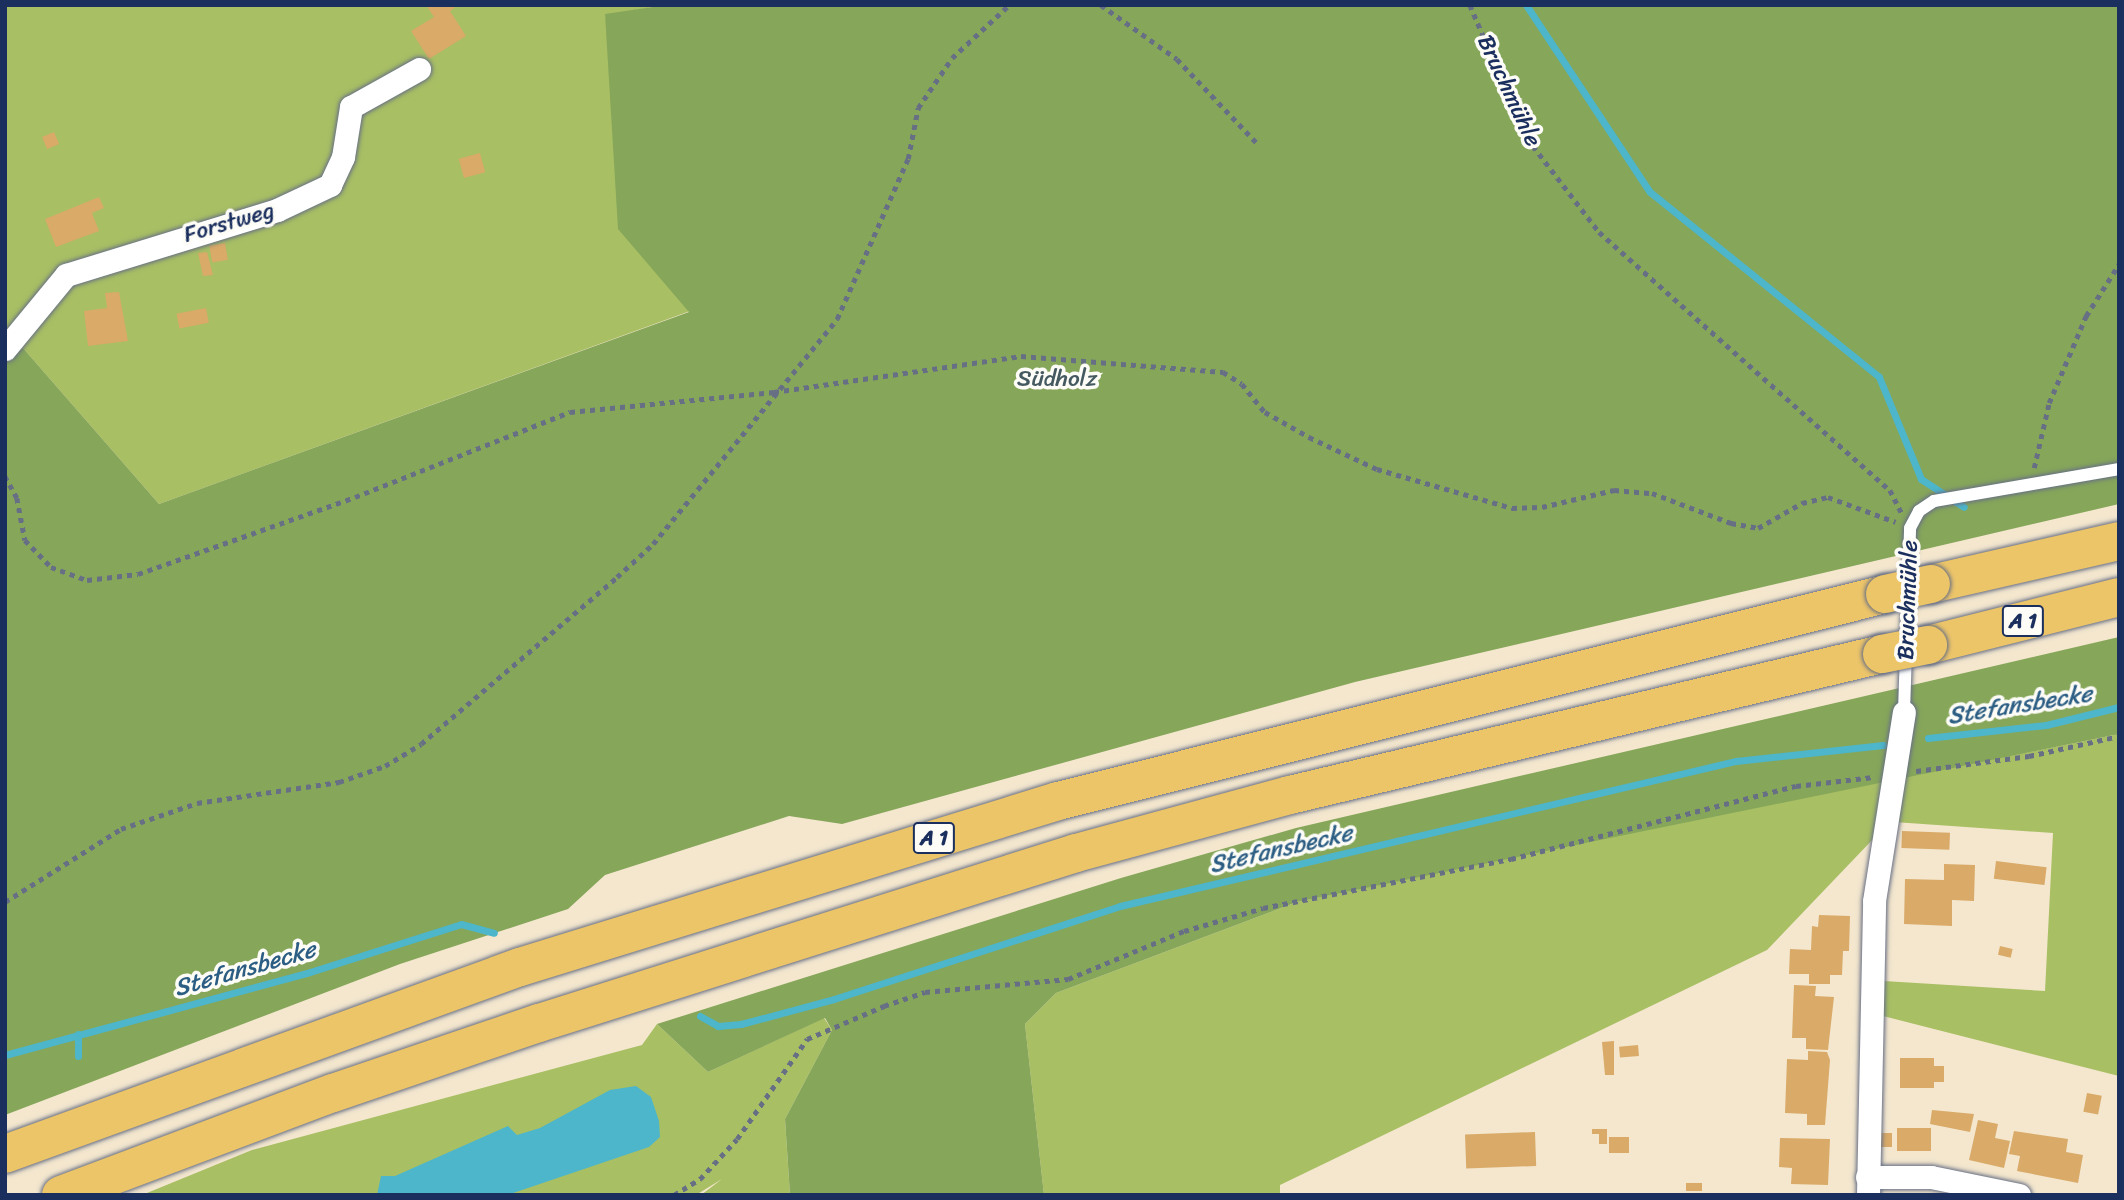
<!DOCTYPE html>
<meta charset="utf-8">
<style>
body{margin:0}
#map{position:relative;width:2124px;height:1200px;overflow:hidden;background:#f4e7ce;font-family:Sriracha,sans-serif}
div>[style]{position:absolute}
.green>*{inset:0;background:#a8bf64}
.forest>*{inset:0;background:#86a65a}
.water>*{inset:0;background:#4db6ca}
.stream>*{height:7px;margin:-3.5px;padding:0 3.5px;transform-origin:3.5px;border-radius:3.5px;background:#4db6ca}
.building>*{inset:0;background:#d9aa68;transform-origin:0 0}
.path>*{height:4.5px;margin-top:-2.25px;transform-origin:0;background:repeating-linear-gradient(90deg,#676f85 0 5px,transparent 0 10px)}
.roads{filter:drop-shadow(0 0 2px #676f85) drop-shadow(0 0 2px #676f85)}
.lane>*{height:12px;margin:-6px;padding:0 6px;transform-origin:6px;border-radius:6px;background:#fff}
.street>*{height:23px;margin:-11.5px;padding:0 11.5px;transform-origin:11.5px;border-radius:11.5px;background:#fff}
.highway>*{height:38px;margin:-19px;padding:0 19px;transform-origin:19px;border-radius:19px;background:#edc569}
.bridges{filter:drop-shadow(0 0 2px #676f85) drop-shadow(0 0 2px #676f85)}
.highway-bridge>*{height:38px;margin:-19px;padding:0 19px;transform-origin:19px;border-radius:19px;background:#edc569}
span{translate:-50% -50%;white-space:nowrap;text-align:center;line-height:1.15;-webkit-text-stroke:7px #fdfcf7;paint-order:stroke}
.shield-label span{padding:2px 5px;background:#fdfcf7;border:2px solid;border-radius:5px;-webkit-text-stroke-width:0}
.shield-label{font-size:21px;color:#1b2f5e;font-weight:700}
.street-label{font-size:23px;color:#1b2f5e}
.park-label{font-size:23px;color:#455a60}
.water-label{font-size:24px;color:#2c5e84;font-style:italic}
.frame{position:absolute;inset:0;border:7px solid #1b2f5e;pointer-events:none}
</style>
<div id="map">
<div class="green">
<i style="clip-path:polygon(5px 5px,666px 5px,605px 15px,690px 311px,159px 504px,23px 348px,5px 358px)"></i>
<i style="clip-path:polygon(2119px 734px,2119px 1076px,1883px 1016px,1884px 981px,2045px 991px,2053px 833px,1894px 822px,1904px 777px)"></i>
<i style="clip-path:polygon(1890px 778px,1876px 836px,1767px 950px,1280px 1185px,1280px 1195px,1044px 1195px,1025px 1024px,1056px 993px,1297px 902px)"></i>
<i style="clip-path:polygon(824px 1018px,832px 1030px,785px 1119px,790px 1195px,701px 1195px,722px 1179px,696px 1195px,142px 1195px,252px 1150px,642px 1045px,657px 1024px,708px 1072px)"></i>
</div>
<div class="forest">
<i style="clip-path:polygon(666px 5px,2119px 5px,2119px 504px,1355px 682px,842px 824px,789px 816px,605px 875px,568px 909px,400px 964px,5px 1115px,5px 360px,23px 348px,159px 504px,689px 312px,618px 229px,605px 14px)"></i>
<i style="clip-path:polygon(2119px 637px,2119px 734px,1297px 902px,1056px 993px,1025px 1024px,1044px 1195px,790px 1195px,785px 1119px,832px 1030px,825px 1018px,708px 1072px,657px 1024px,1121px 878px,1296px 828px)"></i>
</div>
<div class="water">
<i style="clip-path:polygon(636px 1086px,651px 1097px,659px 1121px,660px 1137px,649px 1147px,507px 1195px,377px 1195px,381px 1176px,395px 1176px,508px 1126px,517px 1135px,540px 1128px,610px 1090px)"></i>
</div>
<div class="stream">
<i style="left:1526px;top:5px;width:224px;rotate:56.5deg"></i>
<i style="left:1650px;top:192px;width:294px;rotate:38.9deg"></i>
<i style="left:1879px;top:377px;width:110px;rotate:67.6deg"></i>
<i style="left:1921px;top:479px;width:51px;rotate:33.1deg"></i>
<i style="left:1928px;top:738px;width:119px;rotate:-6.3deg"></i>
<i style="left:2046px;top:725px;width:75px;rotate:-13.9deg"></i>
<i style="left:700px;top:1016px;width:21px;rotate:29deg"></i>
<i style="left:718px;top:1026px;width:23px;rotate:-5deg"></i>
<i style="left:741px;top:1024px;width:96px;rotate:-15deg"></i>
<i style="left:834px;top:999px;width:301px;rotate:-18deg"></i>
<i style="left:1120px;top:906px;width:633px;rotate:-13.25deg"></i>
<i style="left:1736px;top:761px;width:148px;rotate:-6.2deg"></i>
<i style="left:78px;top:1034px;width:22px;rotate:90deg"></i>
<i style="left:5px;top:1055px;width:316px;rotate:-15.2deg"></i>
<i style="left:310px;top:972px;width:158px;rotate:-17.6deg"></i>
<i style="left:461px;top:924px;width:34px;rotate:15deg"></i>
</div>
<div class="building">
<i style="clip-path:polygon(426px 5px,458px 5px,450px 11px,466px 36px,429px 59px,411px 31px,434px 17px)"></i>
<i style="left:54px;top:132px;width:13px;height:13px;rotate:67deg"></i>
<i style="left:480px;top:153px;width:20px;height:22px;rotate:75deg"></i>
<i style="clip-path:polygon(99px 197px,104px 208px,92px 213px,99px 231px,56px 247px,45px 219px)"></i>
<i style="left:225px;top:243px;width:17px;height:16px;rotate:80deg"></i>
<i style="clip-path:polygon(207px 252px,213px 275px,203px 276px,198px 253px)"></i>
<i style="clip-path:polygon(119px 292px,128px 341px,88px 346px,84px 311px,107px 308px,105px 293px)"></i>
<i style="left:206px;top:308px;width:15px;height:30px;rotate:79deg"></i>
<i style="left:1902px;top:831px;width:48px;height:17px;rotate:2deg"></i>
<i style="left:1996px;top:861px;width:51px;height:18px;rotate:7deg"></i>
<i style="clip-path:polygon(1944px 864px,1975px 865px,1974px 901px,1952px 900px,1952px 926px,1904px 924px,1905px 879px,1944px 880px)"></i>
<i style="clip-path:polygon(1819px 915px,1850px 916px,1849px 951px,1843px 951px,1842px 975px,1830px 975px,1830px 984px,1809px 984px,1809px 974px,1789px 974px,1790px 949px,1811px 950px,1812px 926px,1818px 927px)"></i>
<i style="left:2000px;top:946px;width:13px;height:9px;rotate:13deg"></i>
<i style="clip-path:polygon(1794px 985px,1816px 986px,1815px 996px,1834px 997px,1828px 1050px,1806px 1049px,1806px 1038px,1792px 1038px)"></i>
<i style="clip-path:polygon(1614px 1041px,1614px 1075px,1605px 1075px,1602px 1042px)"></i>
<i style="left:1638px;top:1045px;width:11px;height:19px;rotate:85deg"></i>
<i style="clip-path:polygon(1808px 1051px,1827px 1052px,1830px 1060px,1825px 1125px,1807px 1125px,1807px 1114px,1785px 1113px,1787px 1059px,1808px 1060px)"></i>
<i style="clip-path:polygon(1900px 1058px,1934px 1058px,1934px 1066px,1944px 1066px,1944px 1082px,1934px 1082px,1934px 1088px,1900px 1088px)"></i>
<i style="left:2087px;top:1093px;width:15px;height:19px;rotate:11deg"></i>
<i style="clip-path:polygon(1932px 1110px,1974px 1114px,1970px 1132px,1930px 1124px)"></i>
<i style="clip-path:polygon(1978px 1120px,1998px 1124px,1995px 1138px,2010px 1141px,2004px 1168px,1969px 1160px)"></i>
<i style="left:1897px;top:1128px;width:34px;height:23px"></i>
<i style="clip-path:polygon(1592px 1129px,1607px 1129px,1607px 1144px,1599px 1144px,1599px 1134px,1592px 1134px)"></i>
<i style="clip-path:polygon(2014px 1131px,2068px 1139px,2066px 1152px,2083px 1155px,2078px 1183px,2017px 1171px,2020px 1156px,2009px 1154px)"></i>
<i style="left:1535px;top:1132px;width:34px;height:70px;rotate:88deg"></i>
<i style="left:1881px;top:1133px;width:11px;height:14px"></i>
<i style="left:1609px;top:1137px;width:20px;height:16px"></i>
<i style="clip-path:polygon(1780px 1138px,1830px 1139px,1828px 1185px,1791px 1184px,1792px 1168px,1779px 1167px)"></i>
<i style="left:1686px;top:1183px;width:16px;height:8px"></i>
</div>
<div class="path">
<i style="left:1101px;top:5px;width:93px;rotate:35.4deg"></i>
<i style="left:1177px;top:59px;width:116px;rotate:46.4deg"></i>
<i style="left:1470px;top:5px;width:145px;rotate:66.8deg"></i>
<i style="left:1527px;top:138px;width:118px;rotate:52.5deg"></i>
<i style="left:1599px;top:232px;width:389px;rotate:41.6deg"></i>
<i style="left:1890px;top:490px;width:25px;rotate:63deg"></i>
<i style="left:2034px;top:468px;width:67px;rotate:-77deg"></i>
<i style="left:2049px;top:403px;width:95px;rotate:-67deg"></i>
<i style="left:2086px;top:316px;width:62px;rotate:-57.6deg"></i>
<i style="left:5px;top:476px;width:25px;rotate:61deg"></i>
<i style="left:17px;top:498px;width:43px;rotate:79.2deg"></i>
<i style="left:25px;top:540px;width:37px;rotate:46deg"></i>
<i style="left:51px;top:567px;width:38px;rotate:20deg"></i>
<i style="left:87px;top:580px;width:51px;rotate:-6.7deg"></i>
<i style="left:138px;top:574px;width:230px;rotate:-19.5deg"></i>
<i style="left:355px;top:497px;width:231px;rotate:-21.6deg"></i>
<i style="left:570px;top:412px;width:205px;rotate:-5.6deg"></i>
<i style="left:774px;top:392px;width:250px;rotate:-8.3deg"></i>
<i style="left:1021px;top:356px;width:203px;rotate:4.5deg"></i>
<i style="left:1223px;top:372px;width:22px;rotate:32deg"></i>
<i style="left:1242px;top:384px;width:36px;rotate:51deg"></i>
<i style="left:1265px;top:412px;width:51px;rotate:29.6deg"></i>
<i style="left:1309px;top:437px;width:75px;rotate:25.2deg"></i>
<i style="left:1377px;top:469px;width:141px;rotate:16.1deg"></i>
<i style="left:1512px;top:508px;width:30px;rotate:-2deg"></i>
<i style="left:1542px;top:507px;width:74px;rotate:-13.3deg"></i>
<i style="left:1614px;top:490px;width:38px;rotate:5deg"></i>
<i style="left:1652px;top:493px;width:85px;rotate:20.8deg"></i>
<i style="left:1731px;top:523px;width:27px;rotate:10deg"></i>
<i style="left:1758px;top:528px;width:51px;rotate:-29.6deg"></i>
<i style="left:1802px;top:503px;width:27px;rotate:-13deg"></i>
<i style="left:1828px;top:497px;width:72px;rotate:20.2deg"></i>
<i style="left:1916px;top:771px;width:114px;rotate:-7.6deg"></i>
<i style="left:2029px;top:756px;width:92px;rotate:-12.5deg"></i>
<i style="left:5px;top:902px;width:137px;rotate:-32.2deg"></i>
<i style="left:121px;top:829px;width:80px;rotate:-18.9deg"></i>
<i style="left:197px;top:803px;width:144px;rotate:-8.4deg"></i>
<i style="left:339px;top:782px;width:49px;rotate:-19.2deg"></i>
<i style="left:385px;top:766px;width:42px;rotate:-31.4deg"></i>
<i style="left:421px;top:744px;width:257px;rotate:-40.4deg"></i>
<i style="left:617px;top:577px;width:49px;rotate:-42.5deg"></i>
<i style="left:653px;top:544px;width:291px;rotate:-50.7deg"></i>
<i style="left:837px;top:319px;width:175px;rotate:-66.1deg"></i>
<i style="left:908px;top:159px;width:52px;rotate:-78.9deg"></i>
<i style="left:918px;top:108px;width:60px;rotate:-55.8deg"></i>
<i style="left:952px;top:58px;width:78px;rotate:-42.9deg"></i>
<i style="left:674px;top:1195px;width:31px;rotate:-32deg"></i>
<i style="left:700px;top:1179px;width:54px;rotate:-47.2deg"></i>
<i style="left:737px;top:1139px;width:122px;rotate:-55deg"></i>
<i style="left:807px;top:1039px;width:84px;rotate:-23.2deg"></i>
<i style="left:884px;top:1006px;width:43px;rotate:-18.9deg"></i>
<i style="left:925px;top:992px;width:144px;rotate:-5.2deg"></i>
<i style="left:1068px;top:979px;width:126px;rotate:-22.5deg"></i>
<i style="left:1184px;top:931px;width:82px;rotate:-16.2deg"></i>
<i style="left:1263px;top:908px;width:253px;rotate:-11.2deg"></i>
<i style="left:1511px;top:859px;width:294px;rotate:-14.4deg"></i>
<i style="left:1796px;top:786px;width:78px;rotate:-6.7deg"></i>
</div>
<div class="roads">
<div class="lane">
<i style="left:1904px;top:712px;width:184px;rotate:-88.1deg"></i>
<i style="left:1910px;top:528px;width:19px;rotate:-62deg"></i>
<i style="left:1919px;top:511px;width:18px;rotate:-34deg"></i>
<i style="left:1934px;top:501px;width:188px;rotate:-9.8deg"></i>
</div>
<div class="street">
<i style="left:5px;top:349px;width:96px;rotate:-50.5deg"></i>
<i style="left:66px;top:275px;width:221px;rotate:-17.1deg"></i>
<i style="left:277px;top:210px;width:59px;rotate:-25.3deg"></i>
<i style="left:330px;top:185px;width:31px;rotate:-65deg"></i>
<i style="left:343px;top:157px;width:51px;rotate:-80.9deg"></i>
<i style="left:351px;top:107px;width:78px;rotate:-29.2deg"></i>
<i style="left:1867px;top:1177px;width:64px"></i>
<i style="left:1931px;top:1177px;width:90px;rotate:11.6deg"></i>
<i style="left:1868px;top:1195px;width:294px;rotate:-88.8deg"></i>
<i style="left:1874px;top:901px;width:191px;rotate:-81deg"></i>
</div>
<div class="highway">
<i style="left:1931px;top:584px;width:193px;rotate:-12.9deg"></i>
<i style="left:1928px;top:645px;width:197px;rotate:-14.1deg"></i>
<i style="left:5px;top:1154px;width:548px;rotate:-19.96deg"></i>
<i style="left:520px;top:967px;width:563px;rotate:-17.15deg"></i>
<i style="left:1058px;top:801px;width:853px;rotate:-14.05deg"></i>
<i style="left:61px;top:1195px;width:290px;rotate:-20.6deg"></i>
<i style="left:333px;top:1093px;width:218px;rotate:-18.8deg"></i>
<i style="left:539px;top:1023px;width:563px;rotate:-17.57deg"></i>
<i style="left:1076px;top:853px;width:222px;rotate:-15.2deg"></i>
<i style="left:1290px;top:795px;width:609px;rotate:-13.4deg"></i>
</div>
</div>
<div class="bridges">
<div class="highway-bridge">
<i style="left:1885px;top:594px;width:47px;rotate:-12.3deg"></i>
<i style="left:1882px;top:654px;width:47px;rotate:-11.1deg"></i>
</div>
</div>
<div class="shield-label">
<span style="left:2023px;top:621px">A 1</span>
<span style="left:934px;top:838px">A 1</span>
</div>
<div class="street-label">
<span style="left:1509px;top:91px;rotate:65deg">Bruchmühle</span>
<span style="left:229px;top:223px;rotate:-16deg">Forstweg</span>
<span style="left:1908px;top:600px;rotate:-88deg">Bruchmühle</span>
</div>
<div class="park-label">
<span style="left:1057px;top:379px">Südholz</span>
</div>
<div class="water-label">
<span style="left:2020px;top:705px;rotate:-9deg">Stefansbecke</span>
<span style="left:1281px;top:849px;rotate:-13deg">Stefansbecke</span>
<span style="left:245px;top:969px;rotate:-16deg">Stefansbecke</span>
</div>
<div class="frame"></div>
</div>
